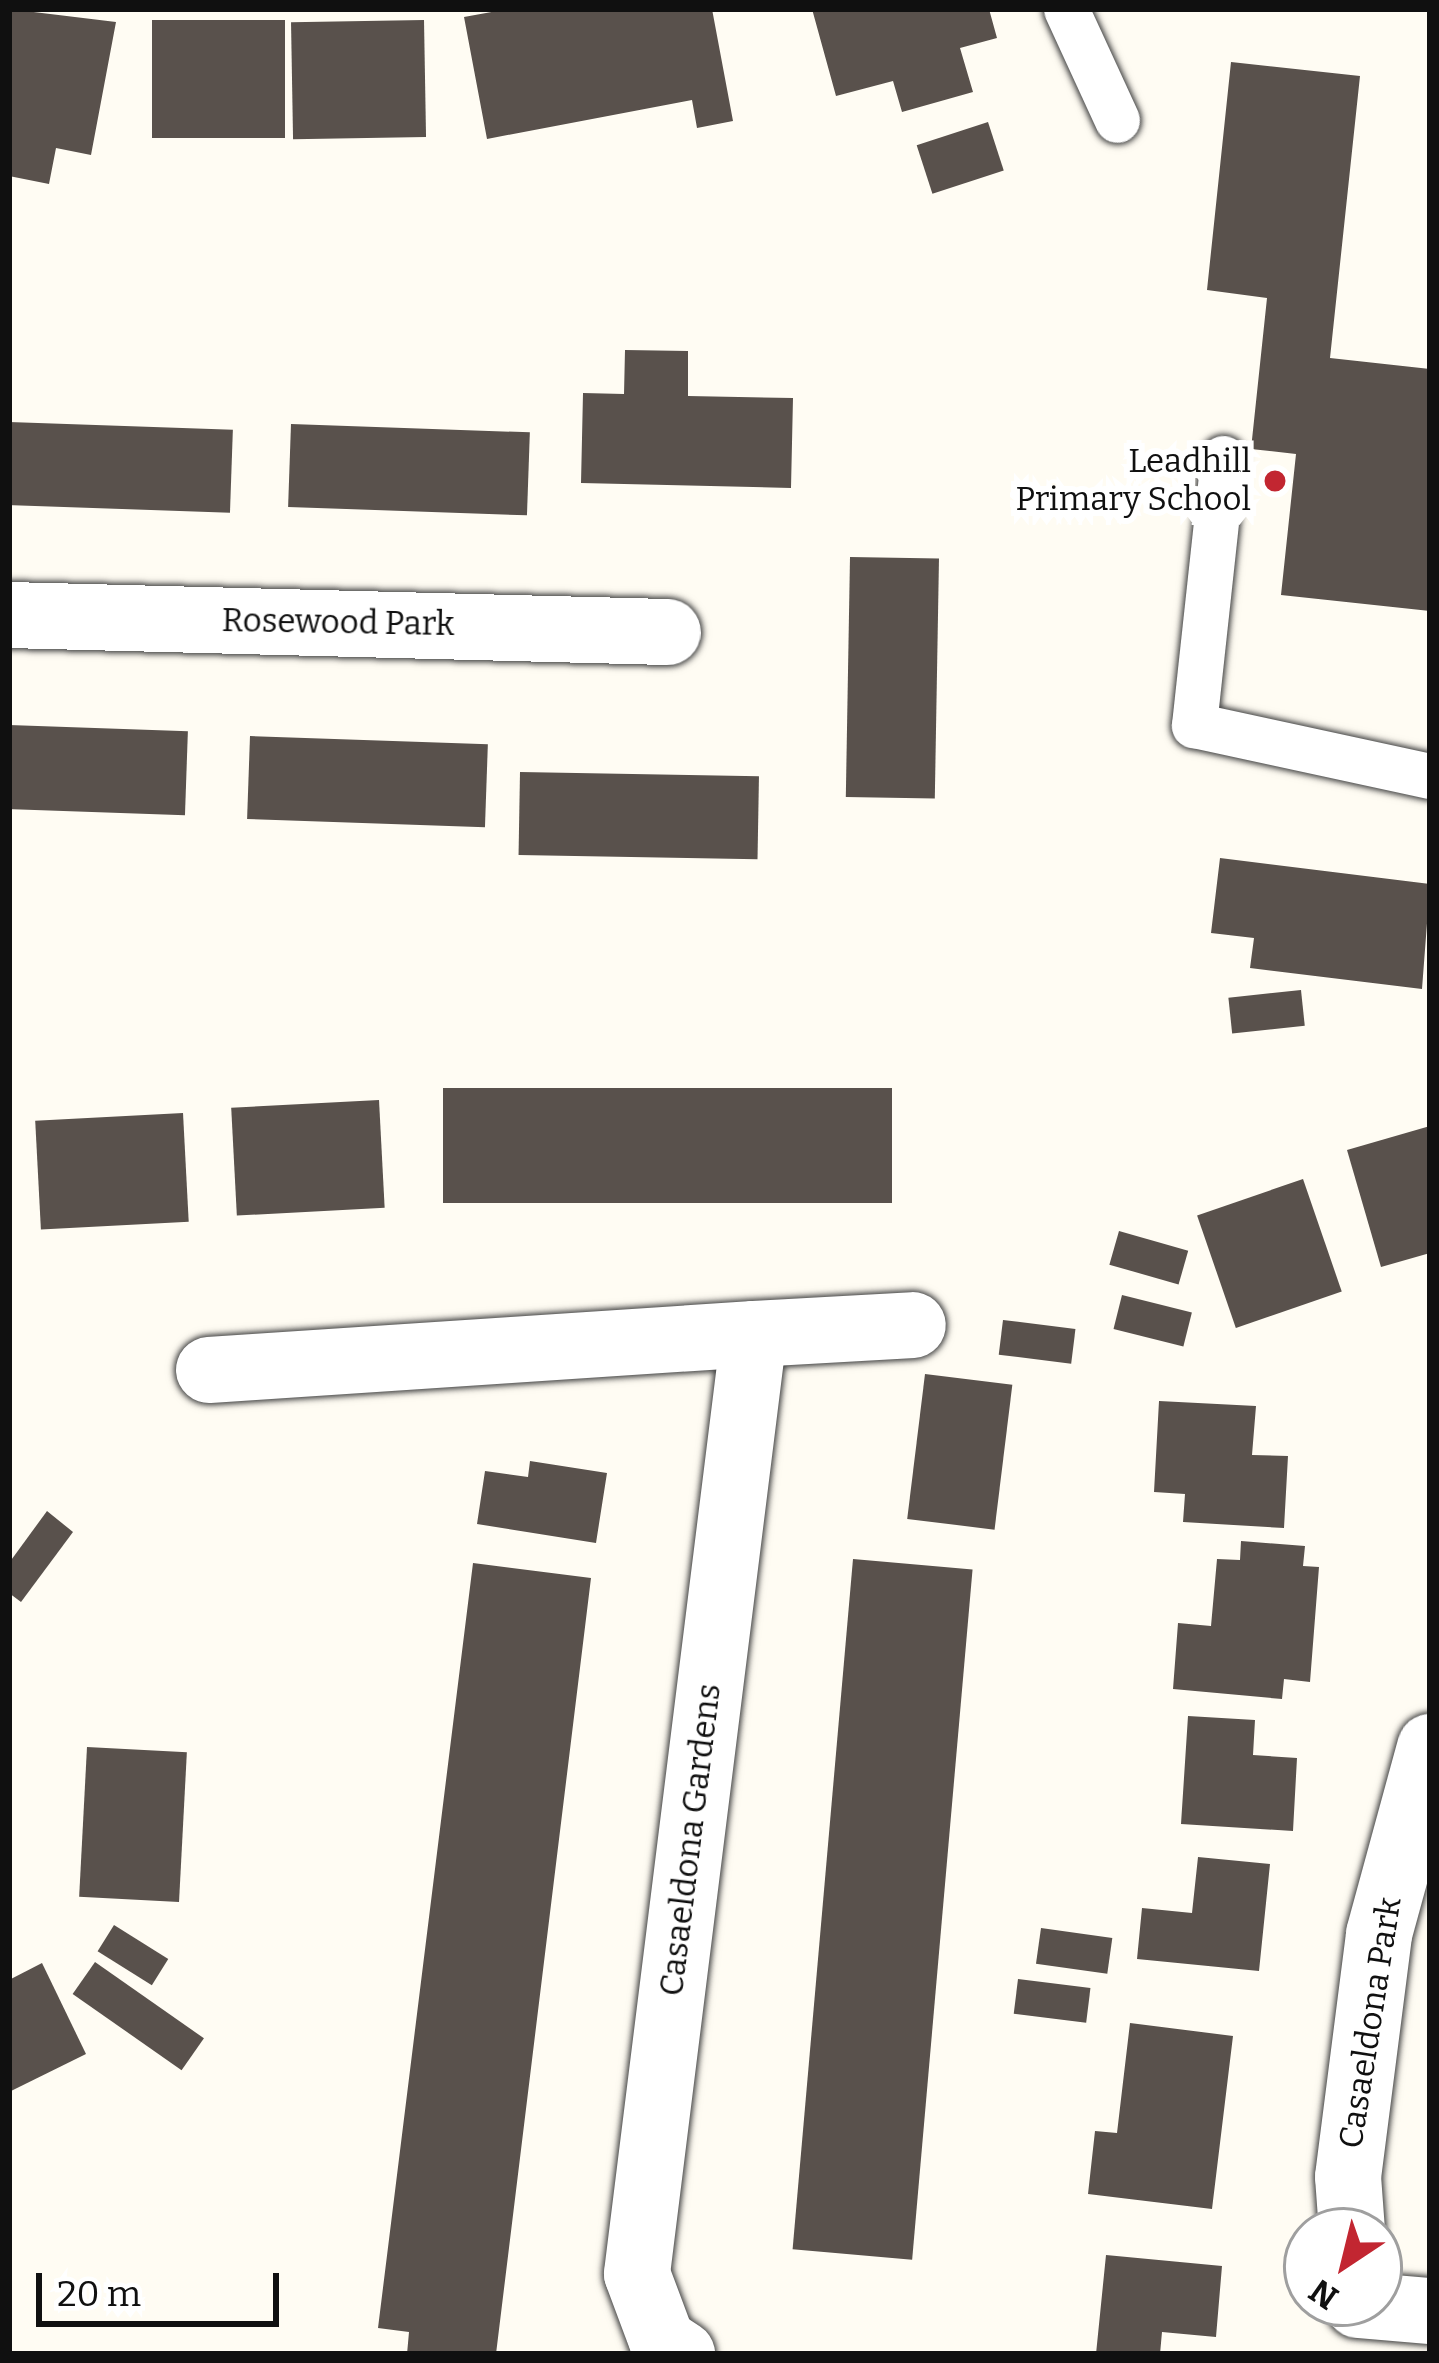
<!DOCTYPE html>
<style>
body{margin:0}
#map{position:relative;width:1439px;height:2363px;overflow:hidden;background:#fffcf3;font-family:Bitter,serif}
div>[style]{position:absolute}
.building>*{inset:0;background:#59514c;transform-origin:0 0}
.roads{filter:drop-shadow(0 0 3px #434343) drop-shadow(0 0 3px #434343)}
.lane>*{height:45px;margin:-22.5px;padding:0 22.5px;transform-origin:22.5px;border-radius:22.5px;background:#fff}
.street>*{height:66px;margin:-33px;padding:0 33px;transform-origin:33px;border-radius:33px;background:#fff}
.dots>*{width:33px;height:33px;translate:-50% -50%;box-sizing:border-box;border:6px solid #fff;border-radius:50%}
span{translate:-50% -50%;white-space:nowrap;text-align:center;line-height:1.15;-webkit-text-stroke:12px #fff;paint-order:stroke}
.poi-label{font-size:33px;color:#101010}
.right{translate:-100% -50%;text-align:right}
.street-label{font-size:33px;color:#101010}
.frame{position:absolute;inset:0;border:12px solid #101010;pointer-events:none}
.north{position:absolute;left:1283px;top:2207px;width:120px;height:120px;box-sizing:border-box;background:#fff;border:3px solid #9f9f9f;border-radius:50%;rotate:215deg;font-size:33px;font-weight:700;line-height:48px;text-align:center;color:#101010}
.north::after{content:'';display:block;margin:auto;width:42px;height:54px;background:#c22631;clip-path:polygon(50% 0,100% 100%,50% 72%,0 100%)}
.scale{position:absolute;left:36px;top:2273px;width:243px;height:54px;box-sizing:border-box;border:6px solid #101010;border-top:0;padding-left:15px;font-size:36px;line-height:42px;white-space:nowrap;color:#101010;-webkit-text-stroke:9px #fff;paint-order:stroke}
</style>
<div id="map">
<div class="building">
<i style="clip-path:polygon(9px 9px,116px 22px,91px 155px,56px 148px,49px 184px,9px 176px)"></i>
<i style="clip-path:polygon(508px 9px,712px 9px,733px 121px,697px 128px,692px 100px,487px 139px,464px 17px)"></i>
<i style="clip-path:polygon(812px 9px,989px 9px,997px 38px,960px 48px,973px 92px,902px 112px,893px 81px,836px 96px)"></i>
<i style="left:152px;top:20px;width:133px;height:118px"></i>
<i style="left:424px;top:20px;width:117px;height:133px;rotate:89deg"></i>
<i style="clip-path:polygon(1231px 62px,1360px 76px,1330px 358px,1430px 369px,1430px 611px,1281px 595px,1296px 454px,1251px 449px,1267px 298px,1207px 290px)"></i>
<i style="left:988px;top:122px;width:51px;height:75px;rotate:72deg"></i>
<i style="clip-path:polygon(625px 350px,688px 351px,688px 396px,793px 398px,791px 488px,581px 483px,583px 393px,624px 394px)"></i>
<i style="left:9px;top:422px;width:224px;height:83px;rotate:2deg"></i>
<i style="left:291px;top:424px;width:239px;height:83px;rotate:2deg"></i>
<i style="left:850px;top:557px;width:89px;height:240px;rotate:1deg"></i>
<i style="left:9px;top:725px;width:179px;height:84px;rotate:2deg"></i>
<i style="left:250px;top:736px;width:238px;height:83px;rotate:2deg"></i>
<i style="left:520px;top:772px;width:239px;height:83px;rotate:1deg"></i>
<i style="clip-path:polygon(1220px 858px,1430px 884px,1422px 989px,1250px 968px,1254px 938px,1211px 933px)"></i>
<i style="left:1301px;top:990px;width:36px;height:73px;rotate:84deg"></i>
<i style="left:892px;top:1088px;width:115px;height:449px;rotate:90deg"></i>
<i style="left:379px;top:1100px;width:108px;height:148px;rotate:87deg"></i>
<i style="left:183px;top:1113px;width:109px;height:148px;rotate:87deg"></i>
<i style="clip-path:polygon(1430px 1126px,1430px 1253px,1381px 1267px,1347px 1150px)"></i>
<i style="left:1303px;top:1179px;width:119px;height:112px;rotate:71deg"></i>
<i style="left:1119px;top:1231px;width:72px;height:35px;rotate:16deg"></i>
<i style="left:1122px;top:1295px;width:72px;height:35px;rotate:14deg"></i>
<i style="left:1003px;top:1320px;width:73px;height:35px;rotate:7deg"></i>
<i style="left:925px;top:1374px;width:88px;height:146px;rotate:7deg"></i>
<i style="clip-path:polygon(1159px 1401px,1256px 1406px,1252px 1455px,1288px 1456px,1284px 1528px,1183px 1522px,1185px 1494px,1154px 1492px)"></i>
<i style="clip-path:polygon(530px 1461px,607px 1473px,596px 1543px,477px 1524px,485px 1471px,528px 1477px)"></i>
<i style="clip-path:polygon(47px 1511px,73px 1532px,21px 1602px,9px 1593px,9px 1563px)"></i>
<i style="clip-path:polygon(1241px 1541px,1305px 1546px,1303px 1566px,1319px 1567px,1310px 1682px,1284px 1679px,1282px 1699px,1173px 1689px,1178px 1623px,1211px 1626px,1217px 1559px,1240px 1560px)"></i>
<i style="left:853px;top:1559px;width:120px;height:693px;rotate:5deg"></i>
<i style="clip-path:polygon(473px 1563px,591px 1578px,496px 2354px,407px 2354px,409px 2332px,378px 2328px)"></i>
<i style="clip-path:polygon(1188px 1716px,1255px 1720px,1253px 1755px,1297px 1758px,1293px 1831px,1181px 1824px)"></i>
<i style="left:87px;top:1747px;width:100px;height:150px;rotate:3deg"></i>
<i style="clip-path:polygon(1198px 1857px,1270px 1864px,1259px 1971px,1137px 1959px,1142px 1908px,1192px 1913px)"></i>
<i style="left:114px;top:1925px;width:64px;height:31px;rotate:32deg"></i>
<i style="left:1041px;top:1928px;width:72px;height:36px;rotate:8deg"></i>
<i style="left:95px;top:1962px;width:133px;height:39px;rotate:35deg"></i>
<i style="clip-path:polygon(42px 1963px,86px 2054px,9px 2092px,9px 1980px)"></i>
<i style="left:1018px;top:1979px;width:73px;height:35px;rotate:7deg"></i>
<i style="clip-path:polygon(1130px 2023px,1233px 2036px,1212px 2209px,1088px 2194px,1095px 2131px,1117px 2133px)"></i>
<i style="clip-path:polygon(1106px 2255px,1222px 2266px,1216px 2337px,1162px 2332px,1160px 2354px,1096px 2354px)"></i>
</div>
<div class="roads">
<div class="lane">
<i style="left:1066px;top:9px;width:122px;rotate:65.3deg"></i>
<i style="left:1223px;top:458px;width:269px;rotate:96.2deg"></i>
<i style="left:1194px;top:725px;width:241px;rotate:12.2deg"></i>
</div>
<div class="street">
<i style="left:9px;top:615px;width:659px;rotate:1.48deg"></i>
<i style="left:754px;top:1334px;width:159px;rotate:-3.2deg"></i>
<i style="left:209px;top:1370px;width:546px;rotate:-3.78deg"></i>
<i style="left:754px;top:1334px;width:947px;rotate:97.1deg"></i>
<i style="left:637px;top:2274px;width:72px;rotate:69.5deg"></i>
<i style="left:662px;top:2341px;width:24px;rotate:33deg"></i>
<i style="left:1352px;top:2231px;width:54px;rotate:-94.2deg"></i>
<i style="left:1348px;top:2177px;width:245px;rotate:-82.7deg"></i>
<i style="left:1379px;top:1934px;width:194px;rotate:-74.7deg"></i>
<i style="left:1358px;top:2305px;width:72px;rotate:4.8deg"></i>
</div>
</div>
<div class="dots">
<i style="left:1275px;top:481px;background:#c22631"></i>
</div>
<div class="poi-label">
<span class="right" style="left:1251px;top:481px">Leadhill<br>Primary School</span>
</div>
<div class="street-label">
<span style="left:338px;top:623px;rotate:1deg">Rosewood Park</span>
<span style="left:691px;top:1840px;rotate:-83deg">Casaeldona Gardens</span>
<span style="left:1371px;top:2023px;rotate:-81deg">Casaeldona Park</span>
</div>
<div class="frame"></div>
<div class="north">N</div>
<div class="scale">20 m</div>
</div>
